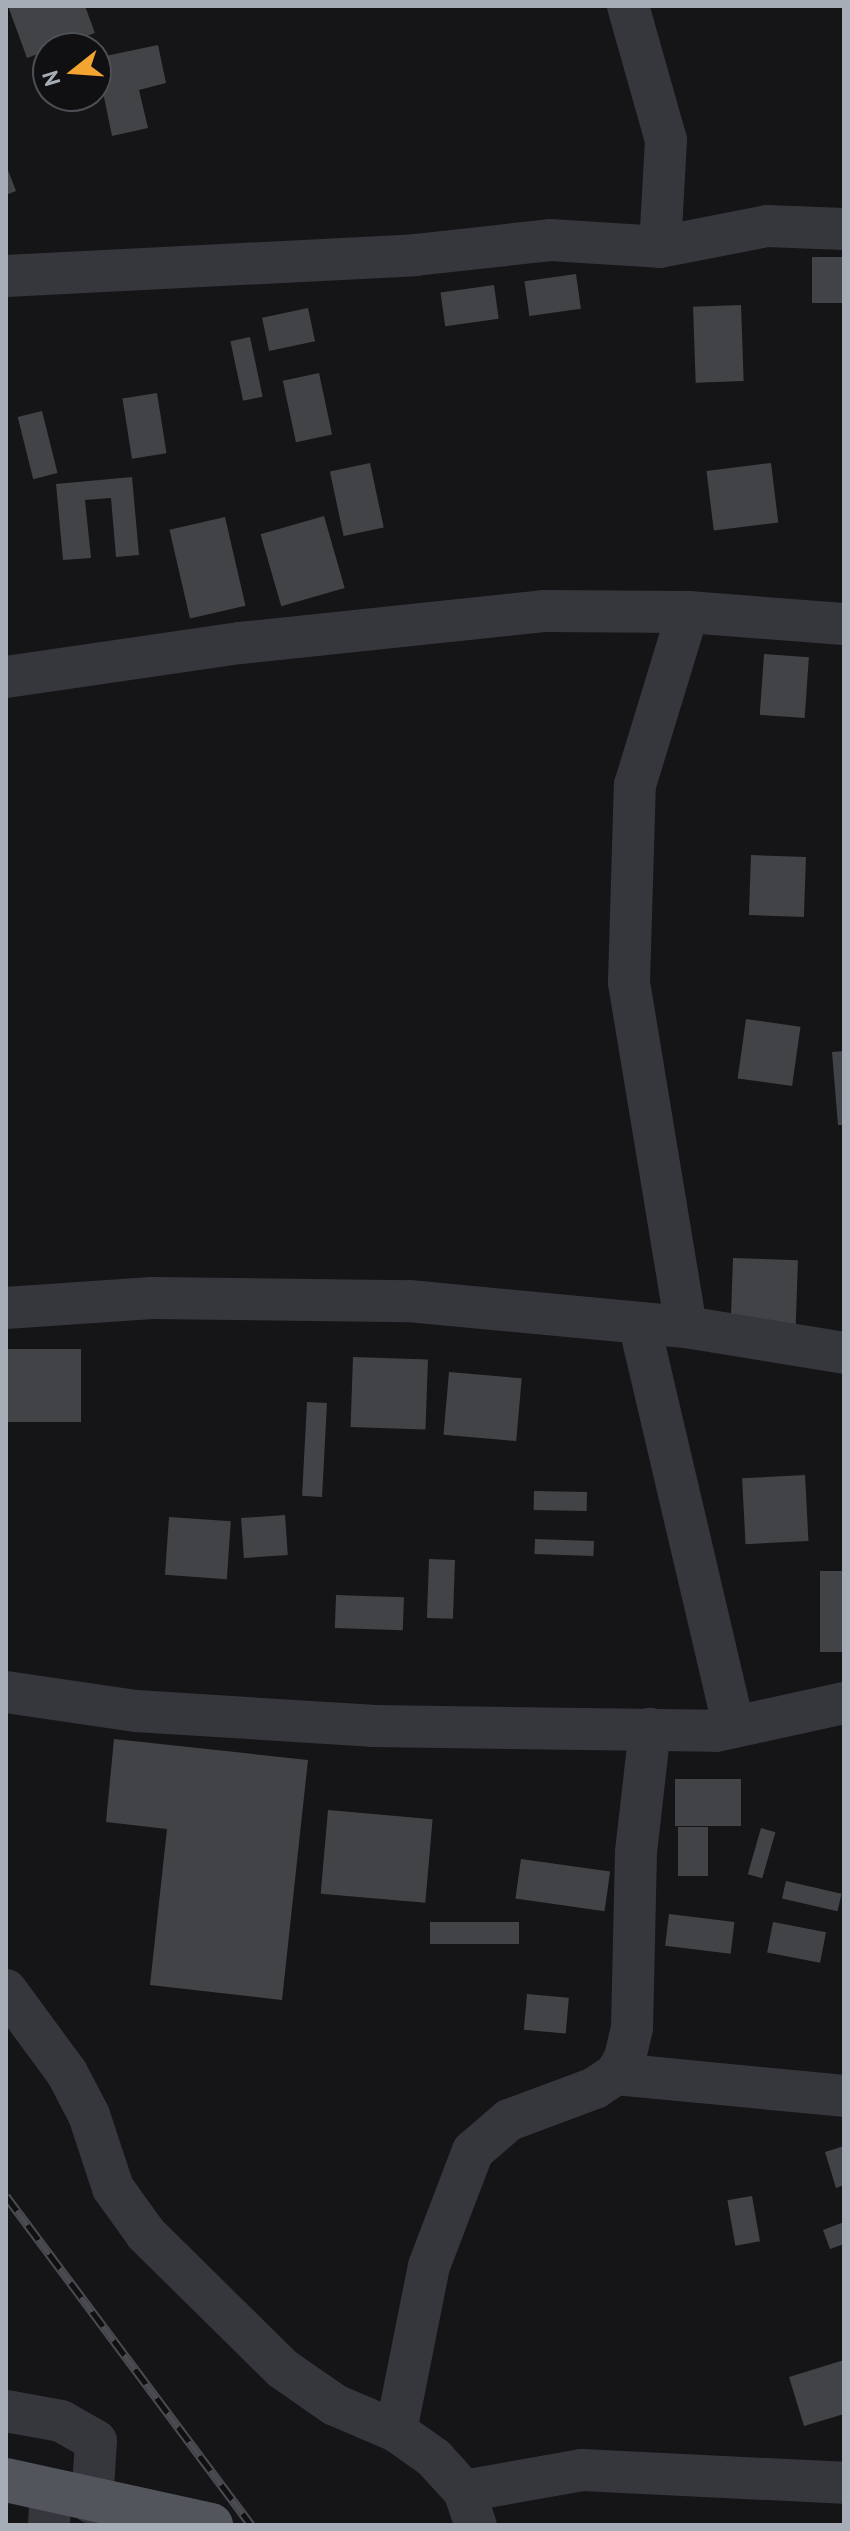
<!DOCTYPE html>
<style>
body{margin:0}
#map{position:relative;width:850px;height:2531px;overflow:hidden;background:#151517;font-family:"PT Sans",sans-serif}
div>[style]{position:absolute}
.building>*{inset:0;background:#414347;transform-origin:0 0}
.street>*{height:42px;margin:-21px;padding:0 21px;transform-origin:21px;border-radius:21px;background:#36373c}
.primary>*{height:44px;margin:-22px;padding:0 22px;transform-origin:22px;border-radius:22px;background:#52555b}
.rail>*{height:9px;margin-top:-4.5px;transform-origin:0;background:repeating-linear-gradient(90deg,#101012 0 18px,#494b51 0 36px);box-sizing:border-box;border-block:2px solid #494b51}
span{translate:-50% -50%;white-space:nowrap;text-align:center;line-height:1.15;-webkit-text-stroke:7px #101012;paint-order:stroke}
.frame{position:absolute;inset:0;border:8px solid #a7adb7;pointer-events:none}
.north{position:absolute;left:32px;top:32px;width:80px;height:80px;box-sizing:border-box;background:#101012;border:2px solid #4c4f54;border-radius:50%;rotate:253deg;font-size:22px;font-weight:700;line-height:32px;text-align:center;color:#a7adb7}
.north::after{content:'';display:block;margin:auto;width:28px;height:36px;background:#f3a431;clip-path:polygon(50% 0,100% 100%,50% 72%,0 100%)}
</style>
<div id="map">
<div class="building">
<i style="clip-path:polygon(8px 6px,85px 6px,95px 33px,27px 58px)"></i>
<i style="clip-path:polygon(158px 45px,166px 83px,139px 90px,148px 128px,112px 136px,96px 58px)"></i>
<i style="clip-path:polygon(6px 165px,16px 191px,6px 195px)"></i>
<i style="left:812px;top:257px;width:32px;height:46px"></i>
<i style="left:576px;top:274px;width:35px;height:52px;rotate:82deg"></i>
<i style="left:494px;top:285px;width:34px;height:54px;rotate:82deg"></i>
<i style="left:741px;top:305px;width:76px;height:48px;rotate:88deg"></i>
<i style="left:308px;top:308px;width:34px;height:47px;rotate:78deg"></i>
<i style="left:250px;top:337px;width:61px;height:20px;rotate:78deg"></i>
<i style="left:319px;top:373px;width:63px;height:37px;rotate:78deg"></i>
<i style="left:157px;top:393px;width:61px;height:35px;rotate:81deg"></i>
<i style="left:42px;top:411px;width:64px;height:25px;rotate:76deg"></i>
<i style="left:370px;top:463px;width:66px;height:41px;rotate:78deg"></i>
<i style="left:771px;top:463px;width:60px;height:65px;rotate:83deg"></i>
<i style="clip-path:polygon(132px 477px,139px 555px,116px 557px,111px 498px,85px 500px,91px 558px,63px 560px,56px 484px)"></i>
<i style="left:324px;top:516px;width:75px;height:66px;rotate:74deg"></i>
<i style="left:225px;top:517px;width:91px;height:57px;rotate:77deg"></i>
<i style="left:764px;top:654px;width:45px;height:61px;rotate:4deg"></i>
<i style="left:751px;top:855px;width:55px;height:60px;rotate:2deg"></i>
<i style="left:746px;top:1019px;width:55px;height:60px;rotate:8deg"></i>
<i style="clip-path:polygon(844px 1051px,844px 1125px,838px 1125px,832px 1052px)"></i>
<i style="left:733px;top:1258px;width:65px;height:68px;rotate:2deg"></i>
<i style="left:6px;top:1349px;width:75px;height:73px"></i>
<i style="left:353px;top:1357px;width:75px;height:70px;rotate:2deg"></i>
<i style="left:449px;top:1372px;width:73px;height:63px;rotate:5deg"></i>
<i style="left:307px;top:1402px;width:20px;height:94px;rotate:3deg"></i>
<i style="left:805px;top:1475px;width:66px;height:63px;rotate:87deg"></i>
<i style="left:534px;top:1491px;width:53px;height:19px;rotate:1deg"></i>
<i style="left:285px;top:1515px;width:40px;height:44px;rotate:86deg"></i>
<i style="left:169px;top:1517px;width:62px;height:58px;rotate:4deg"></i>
<i style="left:535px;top:1539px;width:59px;height:15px;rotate:2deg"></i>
<i style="left:429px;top:1559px;width:26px;height:59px;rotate:2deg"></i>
<i style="left:844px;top:1571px;width:81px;height:24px;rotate:90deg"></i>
<i style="left:336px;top:1595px;width:68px;height:33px;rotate:2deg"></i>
<i style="clip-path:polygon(114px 1739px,308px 1760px,282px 2000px,150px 1985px,167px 1829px,106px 1822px)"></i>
<i style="left:675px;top:1779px;width:66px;height:47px"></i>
<i style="left:328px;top:1810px;width:105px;height:84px;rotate:5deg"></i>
<i style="left:678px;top:1827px;width:30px;height:49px"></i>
<i style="left:761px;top:1828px;width:15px;height:48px;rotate:16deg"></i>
<i style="left:521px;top:1859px;width:90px;height:40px;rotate:8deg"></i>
<i style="left:786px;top:1881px;width:57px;height:18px;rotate:13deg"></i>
<i style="left:669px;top:1914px;width:66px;height:32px;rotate:7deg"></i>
<i style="left:519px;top:1922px;width:22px;height:89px;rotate:90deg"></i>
<i style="left:773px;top:1922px;width:54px;height:31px;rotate:11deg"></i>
<i style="left:527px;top:1994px;width:42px;height:36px;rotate:5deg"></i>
<i style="clip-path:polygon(844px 2146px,844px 2185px,836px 2188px,825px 2152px)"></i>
<i style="left:752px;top:2196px;width:46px;height:25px;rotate:80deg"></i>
<i style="clip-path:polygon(844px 2222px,844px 2244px,830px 2249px,823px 2230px)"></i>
<i style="clip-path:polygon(844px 2360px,844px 2414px,804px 2426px,789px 2377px)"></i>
</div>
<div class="street">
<i style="left:628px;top:6px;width:139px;rotate:74.2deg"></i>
<i style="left:666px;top:140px;width:107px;rotate:93.2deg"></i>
<i style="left:6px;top:276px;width:410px;rotate:-2.9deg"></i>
<i style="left:415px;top:255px;width:136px;rotate:-6.3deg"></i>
<i style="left:550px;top:240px;width:110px;rotate:3.6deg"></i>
<i style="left:660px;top:247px;width:109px;rotate:-11.1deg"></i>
<i style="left:767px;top:226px;width:77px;rotate:2.2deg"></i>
<i style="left:6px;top:677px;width:236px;rotate:-8.3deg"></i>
<i style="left:240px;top:643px;width:305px;rotate:-6deg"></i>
<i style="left:543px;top:611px;width:145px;rotate:0.4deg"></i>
<i style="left:688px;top:612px;width:156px;rotate:4.4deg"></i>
<i style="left:6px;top:1308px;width:146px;rotate:-3.9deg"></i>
<i style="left:152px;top:1298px;width:257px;rotate:0.7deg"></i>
<i style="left:409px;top:1301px;width:278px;rotate:5.4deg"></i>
<i style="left:686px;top:1327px;width:160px;rotate:9.3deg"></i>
<i style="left:639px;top:1323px;width:415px;rotate:76.8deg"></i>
<i style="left:686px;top:1327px;width:350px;rotate:-99.4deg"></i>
<i style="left:629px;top:982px;width:197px;rotate:-88.3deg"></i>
<i style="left:635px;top:785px;width:181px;rotate:-73deg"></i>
<i style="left:6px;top:1692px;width:131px;rotate:8.3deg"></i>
<i style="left:136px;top:1711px;width:236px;rotate:3.6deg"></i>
<i style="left:372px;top:1726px;width:344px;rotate:0.8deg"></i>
<i style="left:716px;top:1731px;width:131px;rotate:-12.3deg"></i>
<i style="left:6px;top:1990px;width:103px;rotate:53.7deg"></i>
<i style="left:67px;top:2073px;width:47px;rotate:62.4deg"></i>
<i style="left:89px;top:2115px;width:77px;rotate:71.8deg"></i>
<i style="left:113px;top:2188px;width:57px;rotate:54.3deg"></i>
<i style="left:146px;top:2234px;width:192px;rotate:44.6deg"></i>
<i style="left:283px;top:2369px;width:63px;rotate:34.7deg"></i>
<i style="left:335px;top:2405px;width:66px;rotate:23.1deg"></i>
<i style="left:396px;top:2431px;width:47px;rotate:35.4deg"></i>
<i style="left:434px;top:2458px;width:45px;rotate:47.7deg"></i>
<i style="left:464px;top:2491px;width:36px;rotate:71deg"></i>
<i style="left:616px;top:2074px;width:229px;rotate:5.5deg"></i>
<i style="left:6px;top:2411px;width:56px;rotate:10.3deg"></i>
<i style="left:61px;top:2421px;width:40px;rotate:29.7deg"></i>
<i style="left:96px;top:2441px;width:62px;rotate:93.7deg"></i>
<i style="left:396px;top:2431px;width:168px;rotate:-78.7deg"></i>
<i style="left:429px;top:2266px;width:123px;rotate:-69.1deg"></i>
<i style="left:473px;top:2151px;width:48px;rotate:-40.7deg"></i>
<i style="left:509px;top:2120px;width:92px;rotate:-20.4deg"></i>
<i style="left:595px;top:2088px;width:25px;rotate:-34deg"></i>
<i style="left:616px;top:2074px;width:18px;rotate:-61deg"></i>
<i style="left:625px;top:2058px;width:31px;rotate:-77deg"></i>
<i style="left:632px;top:2028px;width:176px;rotate:-88.7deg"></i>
<i style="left:636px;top:1852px;width:124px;rotate:-83.5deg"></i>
<i style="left:464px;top:2491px;width:120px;rotate:-10.1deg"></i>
<i style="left:582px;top:2470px;width:262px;rotate:2.8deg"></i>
<i style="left:49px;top:2525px;width:33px;rotate:-87deg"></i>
</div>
<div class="primary">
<i style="left:6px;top:2480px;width:210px;rotate:12.4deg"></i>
</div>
<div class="rail">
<i style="left:6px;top:2196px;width:410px;rotate:53.3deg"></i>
</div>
<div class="frame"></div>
<div class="north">N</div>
</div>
